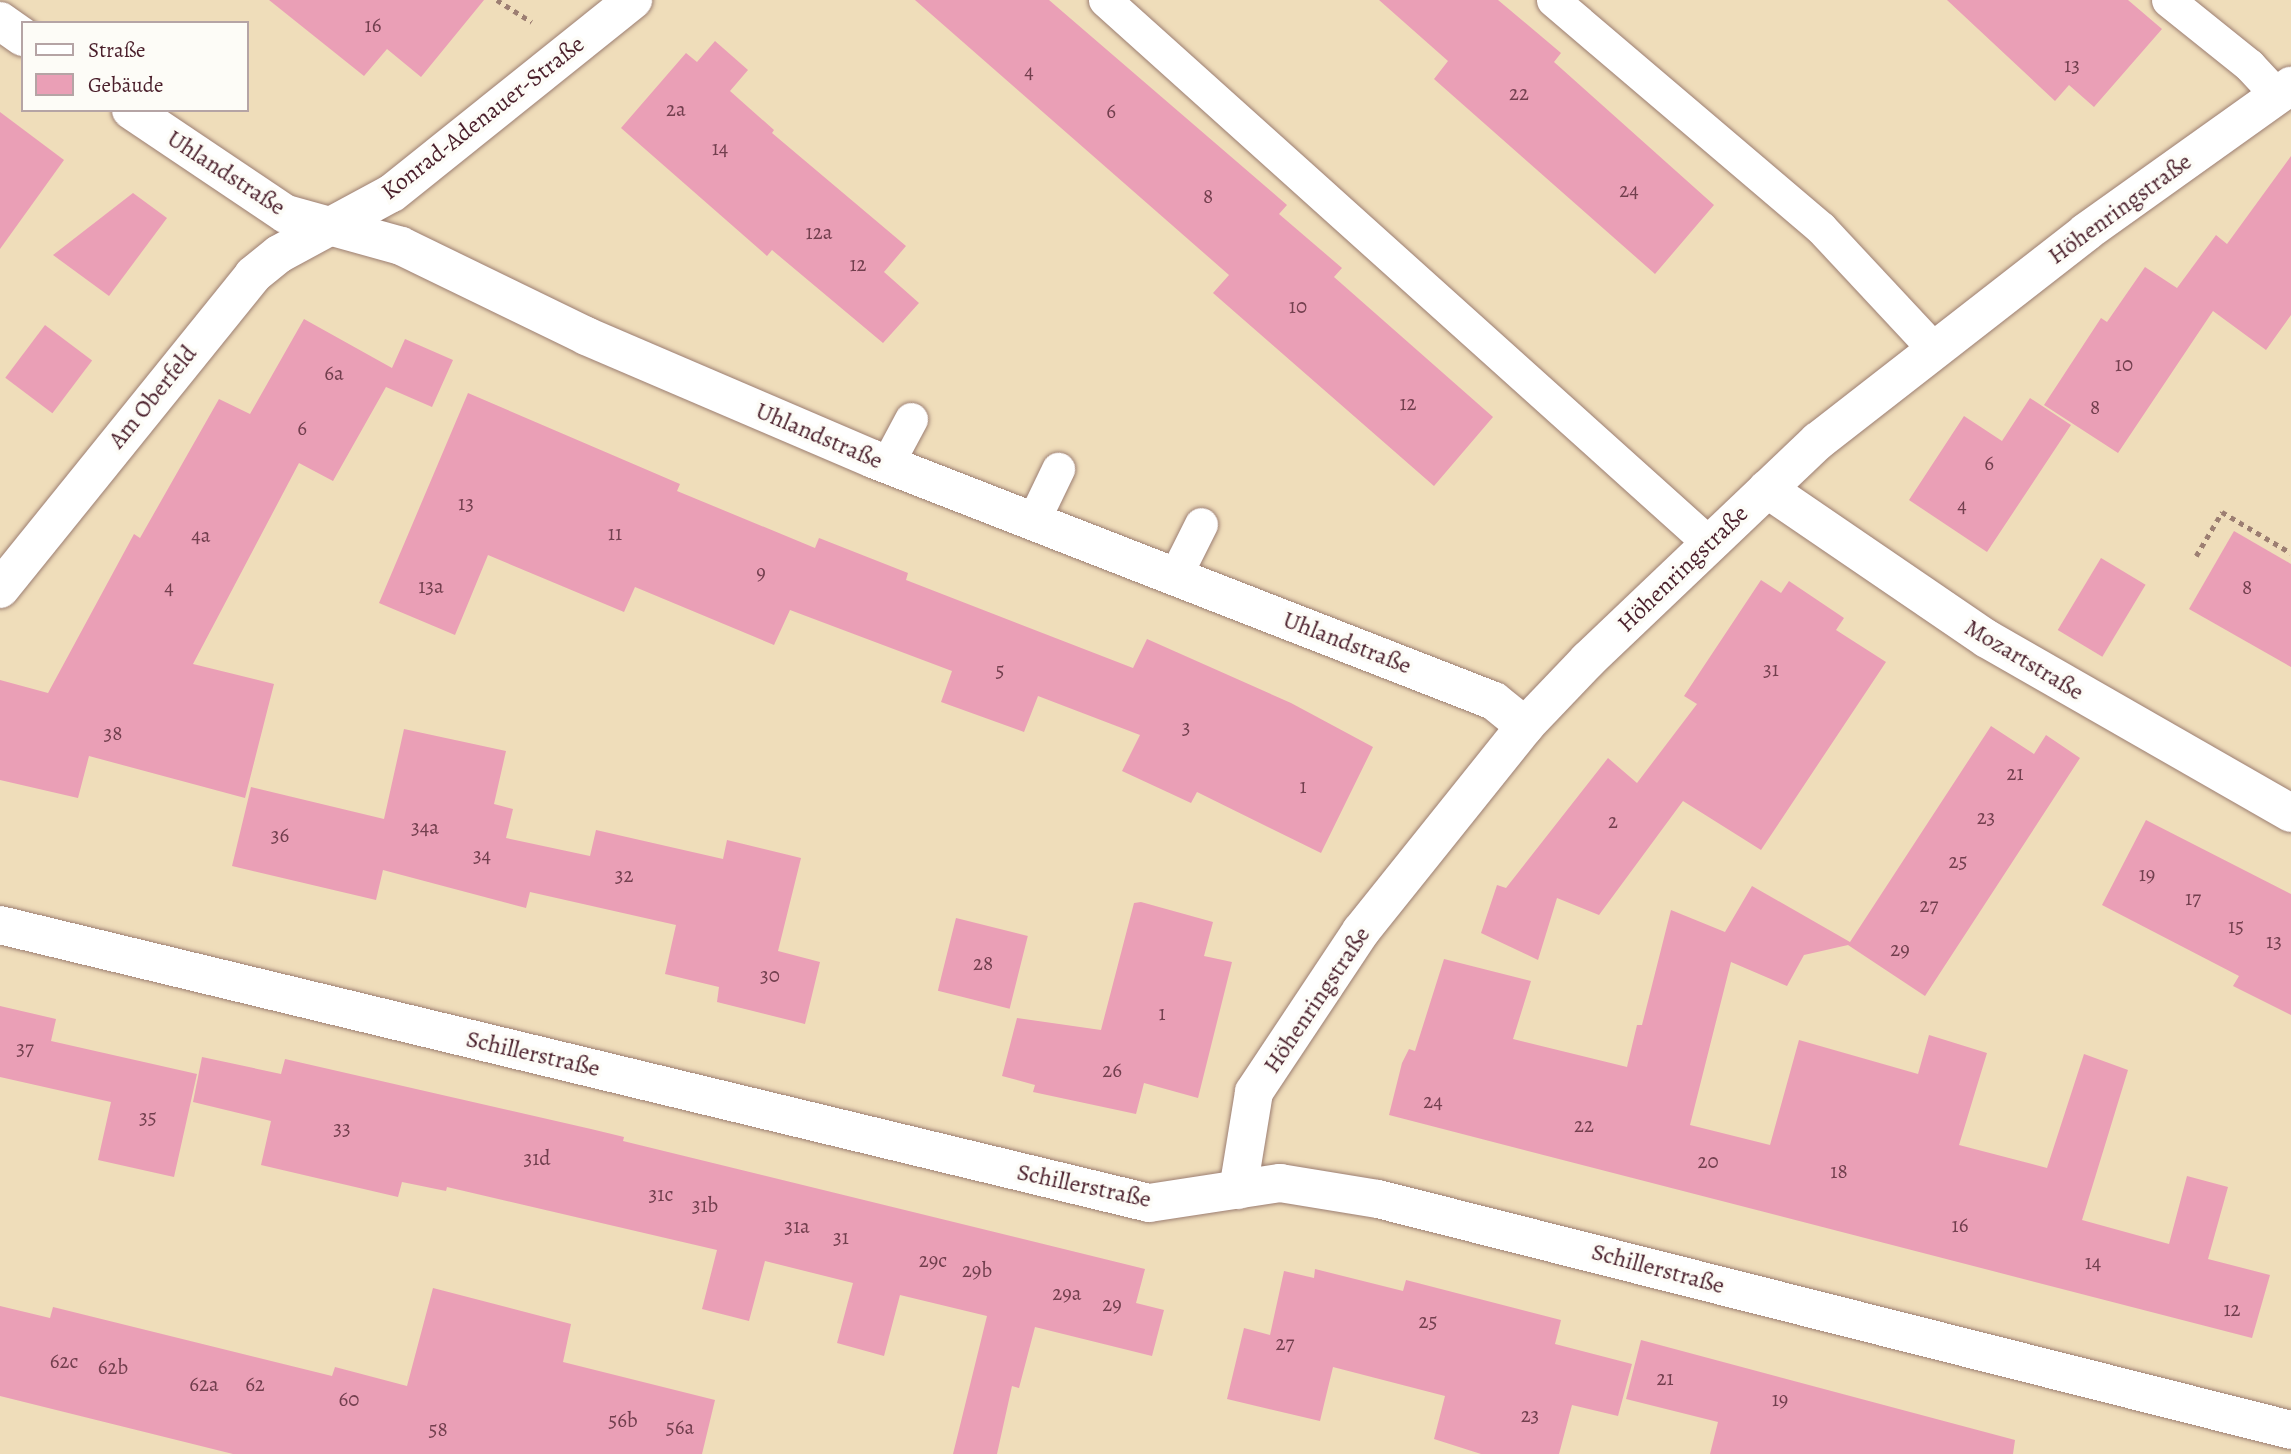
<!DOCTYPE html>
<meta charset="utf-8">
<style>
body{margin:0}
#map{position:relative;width:2291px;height:1454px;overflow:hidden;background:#efddba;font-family:Alegreya,serif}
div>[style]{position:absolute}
.building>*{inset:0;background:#ea9fb6;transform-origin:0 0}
.path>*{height:4.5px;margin-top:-2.25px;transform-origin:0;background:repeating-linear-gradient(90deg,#9c7e72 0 5px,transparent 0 10px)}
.roads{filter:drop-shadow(0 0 2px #9c7e72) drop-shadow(0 0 2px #9c7e72)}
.lane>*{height:33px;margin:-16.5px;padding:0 16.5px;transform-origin:16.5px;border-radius:16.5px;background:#fff}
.street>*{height:38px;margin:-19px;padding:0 19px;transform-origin:19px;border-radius:19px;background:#fff}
span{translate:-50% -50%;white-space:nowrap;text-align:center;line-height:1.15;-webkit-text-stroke:7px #fdfcf7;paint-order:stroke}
.number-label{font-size:21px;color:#723f4e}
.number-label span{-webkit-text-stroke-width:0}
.street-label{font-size:24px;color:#4a1f2b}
.legend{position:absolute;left:21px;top:21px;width:228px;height:91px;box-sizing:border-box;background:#fdfcf7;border:2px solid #b5a4a5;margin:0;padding:9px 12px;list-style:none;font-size:21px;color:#4a1f2b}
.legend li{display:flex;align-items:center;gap:14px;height:35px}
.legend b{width:35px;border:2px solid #b5a4a5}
</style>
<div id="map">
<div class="building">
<i style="clip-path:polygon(269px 0,484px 0,421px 77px,387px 49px,364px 76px)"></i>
<i style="clip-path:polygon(915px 0,1049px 0,1287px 205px,1279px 214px,1342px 268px,1334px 277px,1493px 417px,1434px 486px,1213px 293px,1229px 275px)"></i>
<i style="clip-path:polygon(1379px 0,1498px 0,1561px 53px,1554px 62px,1714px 205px,1655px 274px,1434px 79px,1448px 61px)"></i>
<i style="clip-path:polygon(1947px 0,2128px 0,2162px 29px,2094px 107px,2069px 85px,2055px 101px)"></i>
<i style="clip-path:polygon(715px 41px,748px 70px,730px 91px,774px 130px,772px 133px,906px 246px,884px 272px,919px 303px,883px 343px,772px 250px,767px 256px,621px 128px,686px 53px,697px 62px)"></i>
<i style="clip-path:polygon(0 112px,64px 160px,0 249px)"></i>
<i style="clip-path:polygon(2291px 156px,2291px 315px,2266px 350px,2213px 311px,2118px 453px,2044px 405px,2101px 318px,2107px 322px,2145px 267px,2177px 288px,2216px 235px,2227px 244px)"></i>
<i style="clip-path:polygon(133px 193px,167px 218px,109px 296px,53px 255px)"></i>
<i style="clip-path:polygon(304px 319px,392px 368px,405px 339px,453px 360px,432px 407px,386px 387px,333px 481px,299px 463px,193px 664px,274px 684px,245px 798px,89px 756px,78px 798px,0 780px,0 680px,48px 693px,134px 534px,140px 538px,219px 399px,250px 414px)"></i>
<i style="left:45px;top:325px;width:59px;height:66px;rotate:37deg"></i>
<i style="clip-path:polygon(468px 393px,680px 484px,677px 491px,815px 548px,819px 538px,908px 573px,906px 580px,1133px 668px,1147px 639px,1291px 703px,1373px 747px,1321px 853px,1197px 792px,1191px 803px,1122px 771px,1140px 735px,1038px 696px,1024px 732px,941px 702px,952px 671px,790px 610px,774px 645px,635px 587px,624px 612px,488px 555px,455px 635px,379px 603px)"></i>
<i style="clip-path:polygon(2030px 398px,2071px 425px,1987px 552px,1909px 500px,1964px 416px,2002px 441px)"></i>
<i style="clip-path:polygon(2234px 531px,2291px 564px,2291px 667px,2189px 609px)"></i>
<i style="left:2101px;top:558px;width:52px;height:84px;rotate:31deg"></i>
<i style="clip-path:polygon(1761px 580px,1781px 593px,1789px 581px,1844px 618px,1836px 630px,1886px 662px,1761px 850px,1683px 801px,1599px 915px,1557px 898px,1538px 960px,1481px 933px,1497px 885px,1506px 888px,1608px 758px,1637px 783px,1697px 704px,1684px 696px)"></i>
<i style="clip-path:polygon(1991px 726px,2034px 754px,2046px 735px,2080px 758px,1925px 996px,1848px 945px,1804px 955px,1787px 986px,1731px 962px,1690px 1125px,1770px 1145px,1799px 1040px,1918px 1074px,1929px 1035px,1987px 1053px,1959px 1145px,2047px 1168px,2084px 1054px,2128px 1070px,2082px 1220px,2169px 1244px,2187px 1176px,2228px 1187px,2208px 1259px,2270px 1275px,2252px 1338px,1389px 1115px,1402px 1063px,1409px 1049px,1415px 1051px,1444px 959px,1531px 981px,1513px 1039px,1627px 1067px,1637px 1025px,1642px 1025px,1671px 910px,1725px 932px,1752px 886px,1850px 942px)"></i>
<i style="clip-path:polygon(404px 729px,506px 751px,494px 804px,513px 809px,506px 838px,590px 856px,596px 830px,723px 859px,727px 840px,801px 858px,778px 951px,820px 962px,805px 1024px,717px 1002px,719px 987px,665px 974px,676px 925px,530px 892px,526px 908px,383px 870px,376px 900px,232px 866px,251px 787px,384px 819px)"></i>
<i style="clip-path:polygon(2146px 820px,2291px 894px,2291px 1015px,2233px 986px,2239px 976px,2102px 905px)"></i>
<i style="clip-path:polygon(1141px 902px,1213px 922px,1204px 956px,1232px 962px,1198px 1098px,1144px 1083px,1136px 1114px,1033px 1092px,1035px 1085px,1002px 1076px,1017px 1018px,1101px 1030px,1134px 903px)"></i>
<i style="left:956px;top:918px;width:74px;height:75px;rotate:14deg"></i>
<i style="clip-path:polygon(0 1006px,56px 1019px,51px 1041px,197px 1074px,174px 1177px,98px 1160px,111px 1102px,0 1077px)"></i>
<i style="clip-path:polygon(202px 1057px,281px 1074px,285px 1059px,591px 1129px,624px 1137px,623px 1141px,1145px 1269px,1136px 1303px,1164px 1310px,1152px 1356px,1035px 1327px,1019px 1388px,1012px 1386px,997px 1454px,953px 1454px,987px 1316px,900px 1295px,884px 1356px,837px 1343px,853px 1283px,765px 1261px,749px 1321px,702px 1309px,717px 1250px,447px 1187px,446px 1191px,402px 1182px,398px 1197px,261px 1165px,271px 1121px,193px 1102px)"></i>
<i style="clip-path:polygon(1315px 1269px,1403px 1291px,1406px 1280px,1561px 1320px,1555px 1344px,1632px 1364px,1618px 1416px,1572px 1405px,1559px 1454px,1481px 1454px,1434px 1439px,1445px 1396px,1333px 1367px,1320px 1421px,1227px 1399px,1244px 1328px,1270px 1335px,1284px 1271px,1314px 1278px)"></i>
<i style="clip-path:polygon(433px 1288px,571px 1324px,563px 1362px,715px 1400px,702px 1454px,233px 1454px,0 1396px,0 1306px,50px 1318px,53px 1307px,332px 1376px,335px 1367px,407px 1386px)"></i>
<i style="clip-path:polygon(1641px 1340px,2015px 1440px,2013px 1454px,1710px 1454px,1718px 1422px,1626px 1399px)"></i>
</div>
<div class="path">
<i style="left:497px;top:0;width:41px;rotate:32.2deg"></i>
<i style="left:2196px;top:556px;width:51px;rotate:-59.4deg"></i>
<i style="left:2222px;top:512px;width:80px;rotate:30.7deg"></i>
</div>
<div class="roads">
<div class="lane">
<i style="left:1105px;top:0;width:814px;rotate:41.96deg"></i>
<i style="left:1553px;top:0;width:352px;rotate:40.4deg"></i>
<i style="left:1821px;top:228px;width:164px;rotate:47deg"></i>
<i style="left:2168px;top:0;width:104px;rotate:38.7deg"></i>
<i style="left:2249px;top:65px;width:41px;rotate:47deg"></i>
<i style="left:887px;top:464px;width:51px;rotate:-61.9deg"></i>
<i style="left:1033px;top:521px;width:58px;rotate:-64.3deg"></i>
<i style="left:1175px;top:576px;width:58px;rotate:-63.4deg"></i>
</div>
<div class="street">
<i style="left:0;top:21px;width:28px;rotate:35deg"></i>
<i style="left:131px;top:110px;width:187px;rotate:33.9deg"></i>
<i style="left:286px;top:214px;width:119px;rotate:15.5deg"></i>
<i style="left:401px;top:246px;width:206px;rotate:25.9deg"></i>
<i style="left:586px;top:336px;width:312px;rotate:23.2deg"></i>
<i style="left:873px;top:459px;width:666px;rotate:21.29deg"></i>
<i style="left:1494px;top:701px;width:40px;rotate:39deg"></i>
<i style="left:1767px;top:489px;width:266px;rotate:34.3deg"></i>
<i style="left:1987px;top:639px;width:350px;rotate:29.8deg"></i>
<i style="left:0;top:589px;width:403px;rotate:-51.1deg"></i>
<i style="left:253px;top:275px;width:33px;rotate:-39deg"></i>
<i style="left:279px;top:254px;width:128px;rotate:-28.4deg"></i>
<i style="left:392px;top:193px;width:309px;rotate:-38.7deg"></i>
<i style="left:0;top:925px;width:1182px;rotate:13.6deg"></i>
<i style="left:1149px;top:1203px;width:133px;rotate:-8.7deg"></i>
<i style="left:1280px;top:1183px;width:99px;rotate:9.3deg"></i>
<i style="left:1378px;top:1199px;width:942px;rotate:14.2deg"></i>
<i style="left:1238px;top:1190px;width:99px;rotate:-80.7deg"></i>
<i style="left:1254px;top:1092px;width:193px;rotate:-56.4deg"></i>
<i style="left:1361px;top:931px;width:263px;rotate:-51.3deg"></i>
<i style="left:1525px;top:726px;width:91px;rotate:-46.3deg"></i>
<i style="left:1588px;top:660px;width:318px;rotate:-43.6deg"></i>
<i style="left:1818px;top:441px;width:340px;rotate:-37.9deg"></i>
<i style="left:2086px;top:232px;width:252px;rotate:-35.5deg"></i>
</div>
</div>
<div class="number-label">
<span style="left:373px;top:25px">16</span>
<span style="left:2072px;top:65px">13</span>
<span style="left:1029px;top:71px">4</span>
<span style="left:1519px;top:93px">22</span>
<span style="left:676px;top:109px">2a</span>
<span style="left:1111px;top:111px">6</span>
<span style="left:720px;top:148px">14</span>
<span style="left:1629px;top:190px">24</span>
<span style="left:1208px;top:196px">8</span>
<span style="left:819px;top:232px">12a</span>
<span style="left:858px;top:264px">12</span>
<span style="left:1298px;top:306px">10</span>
<span style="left:2124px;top:364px">10</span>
<span style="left:334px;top:373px">6a</span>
<span style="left:1408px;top:403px">12</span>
<span style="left:2095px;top:407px">8</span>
<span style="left:302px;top:428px">6</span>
<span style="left:1989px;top:463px">6</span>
<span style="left:466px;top:503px">13</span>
<span style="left:1962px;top:505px">4</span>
<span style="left:615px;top:533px">11</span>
<span style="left:201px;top:535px">4a</span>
<span style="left:761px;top:572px">9</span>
<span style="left:431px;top:586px">13a</span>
<span style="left:169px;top:587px">4</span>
<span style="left:2247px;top:587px">8</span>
<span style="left:1771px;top:669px">31</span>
<span style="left:1000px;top:670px">5</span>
<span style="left:1186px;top:727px">3</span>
<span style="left:113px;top:733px">38</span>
<span style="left:2015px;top:773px">21</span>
<span style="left:1303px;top:786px">1</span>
<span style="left:1986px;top:817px">23</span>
<span style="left:1613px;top:821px">2</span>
<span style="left:425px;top:827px">34a</span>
<span style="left:280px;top:835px">36</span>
<span style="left:482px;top:855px">34</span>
<span style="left:1958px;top:861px">25</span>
<span style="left:2147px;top:874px">19</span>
<span style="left:624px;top:875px">32</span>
<span style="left:2193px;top:898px">17</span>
<span style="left:1929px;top:905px">27</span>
<span style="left:2236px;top:926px">15</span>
<span style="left:2274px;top:941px">13</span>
<span style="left:1900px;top:949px">29</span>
<span style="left:983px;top:963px">28</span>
<span style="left:770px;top:975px">30</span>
<span style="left:1162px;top:1013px">1</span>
<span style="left:25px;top:1048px">37</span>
<span style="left:1112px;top:1070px">26</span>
<span style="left:1433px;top:1101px">24</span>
<span style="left:148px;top:1117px">35</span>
<span style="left:1584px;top:1125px">22</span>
<span style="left:342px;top:1128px">33</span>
<span style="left:537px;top:1158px">31d</span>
<span style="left:1708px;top:1161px">20</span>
<span style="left:1839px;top:1171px">18</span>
<span style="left:661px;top:1194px">31c</span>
<span style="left:705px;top:1205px">31b</span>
<span style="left:1960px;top:1225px">16</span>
<span style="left:797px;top:1226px">31a</span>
<span style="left:841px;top:1237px">31</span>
<span style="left:933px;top:1260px">29c</span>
<span style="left:2093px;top:1262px">14</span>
<span style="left:977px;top:1270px">29b</span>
<span style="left:1067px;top:1293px">29a</span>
<span style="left:1112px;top:1304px">29</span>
<span style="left:2232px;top:1309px">12</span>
<span style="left:1428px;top:1321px">25</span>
<span style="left:1285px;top:1343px">27</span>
<span style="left:64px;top:1361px">62c</span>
<span style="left:113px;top:1367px">62b</span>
<span style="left:1665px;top:1378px">21</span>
<span style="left:204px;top:1384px">62a</span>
<span style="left:255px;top:1384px">62</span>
<span style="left:349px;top:1399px">60</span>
<span style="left:1780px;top:1399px">19</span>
<span style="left:1530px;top:1415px">23</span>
<span style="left:623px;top:1420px">56b</span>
<span style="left:680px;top:1427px">56a</span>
<span style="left:438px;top:1429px">58</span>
</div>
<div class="street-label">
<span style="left:483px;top:118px;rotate:-38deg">Konrad-Adenauer-Straße</span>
<span style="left:226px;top:173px;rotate:33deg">Uhlandstraße</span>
<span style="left:2120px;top:209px;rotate:-36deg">Höhenringstraße</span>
<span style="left:153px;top:397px;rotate:-51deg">Am Oberfeld</span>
<span style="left:819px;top:436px;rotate:23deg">Uhlandstraße</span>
<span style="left:1683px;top:569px;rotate:-44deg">Höhenringstraße</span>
<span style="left:1347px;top:643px;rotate:21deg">Uhlandstraße</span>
<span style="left:2024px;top:660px;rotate:31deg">Mozartstraße</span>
<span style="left:1317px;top:1000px;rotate:-56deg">Höhenringstraße</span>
<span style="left:533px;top:1054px;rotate:13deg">Schillerstraße</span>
<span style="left:1084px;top:1186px;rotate:12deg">Schillerstraße</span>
<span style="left:1658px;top:1269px;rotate:15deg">Schillerstraße</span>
</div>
<ul class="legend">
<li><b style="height:9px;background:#fff"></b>Straße</li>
<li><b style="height:19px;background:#ea9fb6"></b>Gebäude</li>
</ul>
</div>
